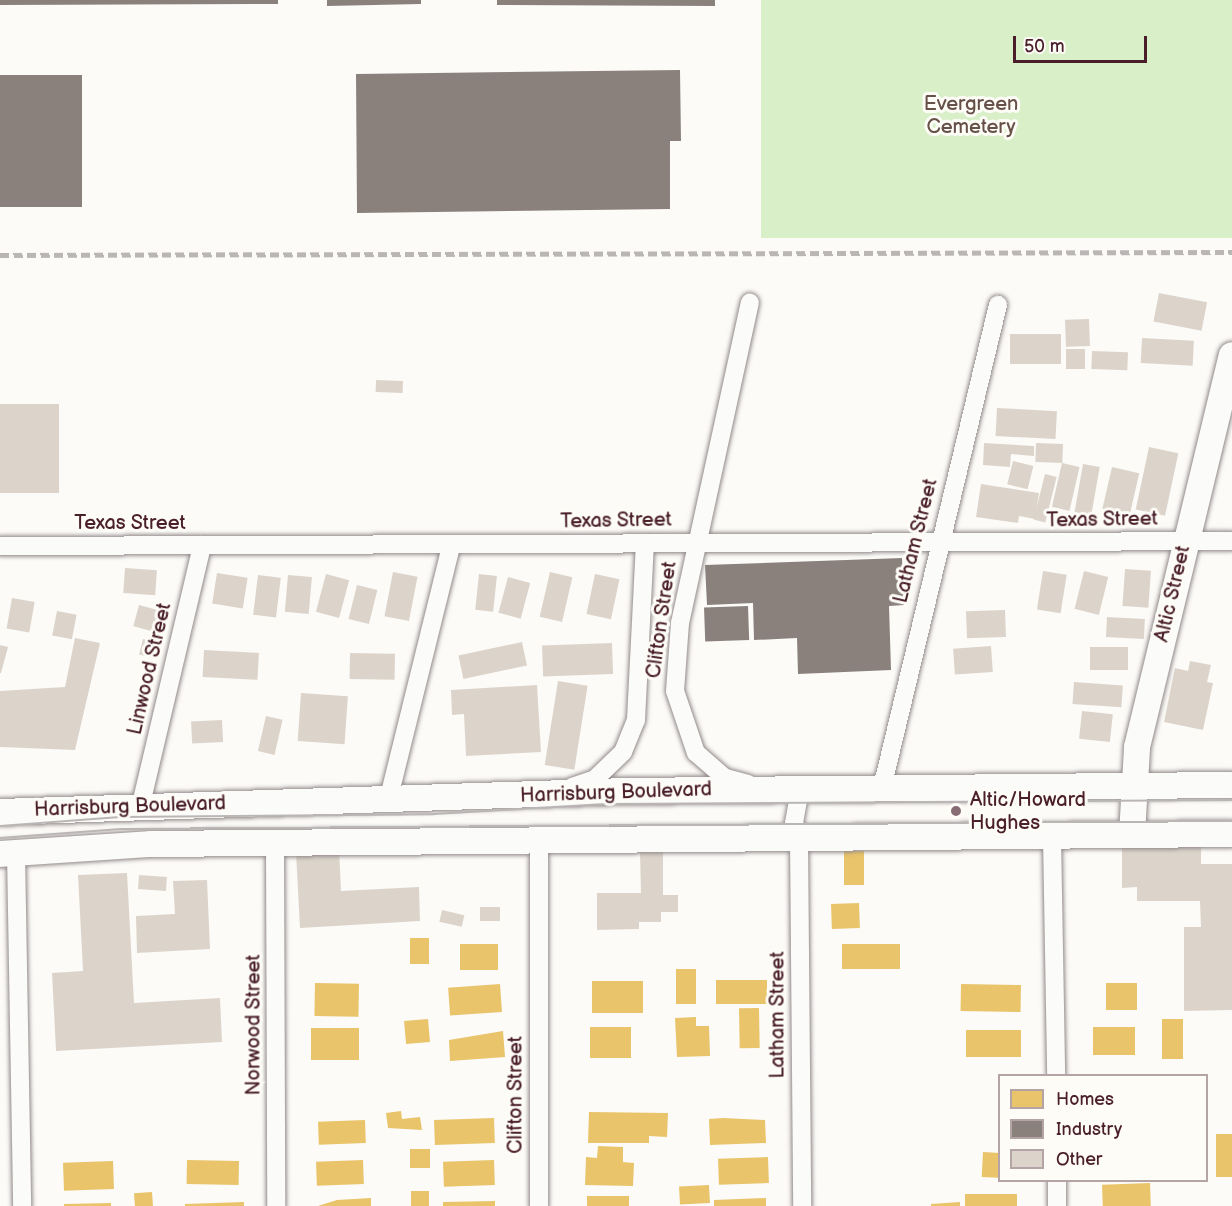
<!DOCTYPE html>
<style>
body{margin:0}
#map{position:relative;width:1232px;height:1206px;overflow:hidden;background:#fcfbf8;font-family:"Balsamiq Sans",sans-serif}
div>[style]{position:absolute}
.green>*{inset:0;background:#d9efc8;transform-origin:0 0}
.homes>*{inset:0;background:#e9c46a;transform-origin:0 0}
.industry>*{inset:0;background:#8a817c;transform-origin:0 0}
.building>*{inset:0;background:#dcd4ca;transform-origin:0 0}
.roads{filter:drop-shadow(0 0 2px #928a8b) drop-shadow(0 0 2px #928a8b)}
.street>*{height:18px;margin:-9px;padding:0 9px;transform-origin:9px;border-radius:9px;background:#fbfbf9}
.secondary>*{height:26px;margin:-13px;padding:0 13px;transform-origin:13px;border-radius:13px;background:#fbfbf9}
.tram>*{height:1.5px;margin:-0.75px;padding:0 0.75px;transform-origin:0.75px;border-radius:0.75px;background:#bbb6b6}
.rail>*{height:4.5px;margin-top:-2.25px;transform-origin:0;background:repeating-linear-gradient(90deg,#bbb6b6 0 9px,transparent 0 13.5px)}
.dots>*{width:16px;height:16px;translate:-50% -50%;box-sizing:border-box;border:3px solid #fdfcf7;border-radius:50%}
span{translate:-50% -50%;white-space:nowrap;text-align:center;line-height:1.15;-webkit-text-stroke:6px #fdfcf7;paint-order:stroke}
.park-label{font-size:20px;color:#665048}
.street-label{font-size:20px;color:#4a1f2b}
.poi-label{font-size:20px;color:#4a1f2b}
.left{translate:0 -50%;text-align:left}
.legend{position:absolute;left:998px;top:1074px;width:210px;height:108px;box-sizing:border-box;background:#fdfcf7;border:2px solid #b5a4a5;margin:0;padding:8px 10px;list-style:none;font-size:18px;color:#4a1f2b}
.legend li{display:flex;align-items:center;gap:12px;height:30px}
.legend b{width:30px;border:2px solid #b5a4a5}
.scale{position:absolute;left:1013px;top:36px;width:134px;height:27px;box-sizing:border-box;border:3px solid #4a1f2b;border-top:0;padding-left:8px;font-size:18px;line-height:21px;white-space:nowrap;color:#4a1f2b;-webkit-text-stroke:4px #fdfcf7;paint-order:stroke}
</style>
<div id="map">
<div class="green">
<i style="left:761px;top:0;width:471px;height:238px"></i>
</div>
<div class="homes">
<i style="left:864px;top:851px;width:34px;height:20px;rotate:90deg"></i>
<i style="left:859px;top:903px;width:25px;height:28px;rotate:88deg"></i>
<i style="left:410px;top:938px;width:19px;height:26px"></i>
<i style="left:460px;top:944px;width:38px;height:26px"></i>
<i style="left:900px;top:944px;width:25px;height:58px;rotate:90deg"></i>
<i style="left:676px;top:969px;width:20px;height:35px"></i>
<i style="left:767px;top:980px;width:24px;height:51px;rotate:90deg"></i>
<i style="left:643px;top:981px;width:32px;height:51px;rotate:90deg"></i>
<i style="left:315px;top:983px;width:44px;height:33px;rotate:1deg"></i>
<i style="left:1106px;top:983px;width:31px;height:27px"></i>
<i style="left:500px;top:984px;width:28px;height:52px;rotate:86deg"></i>
<i style="left:961px;top:984px;width:60px;height:27px;rotate:1deg"></i>
<i style="left:759px;top:1008px;width:40px;height:20px;rotate:89deg"></i>
<i style="clip-path:polygon(696px 1017px,696px 1026px,709px 1026px,710px 1056px,677px 1057px,675px 1018px)"></i>
<i style="left:428px;top:1019px;width:23px;height:24px;rotate:85deg"></i>
<i style="left:1162px;top:1019px;width:21px;height:40px"></i>
<i style="left:631px;top:1027px;width:31px;height:41px;rotate:90deg"></i>
<i style="left:1135px;top:1027px;width:28px;height:42px;rotate:90deg"></i>
<i style="left:311px;top:1028px;width:48px;height:32px"></i>
<i style="left:966px;top:1030px;width:55px;height:27px"></i>
<i style="clip-path:polygon(503px 1031px,505px 1057px,450px 1061px,449px 1040px)"></i>
<i style="clip-path:polygon(401px 1111px,402px 1119px,420px 1117px,422px 1130px,388px 1128px,386px 1113px)"></i>
<i style="clip-path:polygon(589px 1112px,668px 1113px,667px 1137px,649px 1136px,649px 1143px,588px 1143px)"></i>
<i style="left:494px;top:1118px;width:25px;height:60px;rotate:88deg"></i>
<i style="clip-path:polygon(723px 1118px,765px 1120px,766px 1143px,710px 1145px,709px 1119px)"></i>
<i style="left:365px;top:1120px;width:23px;height:47px;rotate:88deg"></i>
<i style="left:1216px;top:1134px;width:16px;height:43px"></i>
<i style="clip-path:polygon(598px 1146px,623px 1147px,623px 1162px,634px 1163px,633px 1186px,585px 1185px,586px 1157px,597px 1158px)"></i>
<i style="left:430px;top:1149px;width:19px;height:20px;rotate:90deg"></i>
<i style="left:983px;top:1152px;width:17px;height:25px;rotate:3deg"></i>
<i style="left:768px;top:1157px;width:26px;height:50px;rotate:88deg"></i>
<i style="left:187px;top:1160px;width:52px;height:24px;rotate:1deg"></i>
<i style="left:363px;top:1160px;width:24px;height:47px;rotate:88deg"></i>
<i style="left:494px;top:1160px;width:25px;height:51px;rotate:88deg"></i>
<i style="left:113px;top:1161px;width:28px;height:50px;rotate:88deg"></i>
<i style="left:1150px;top:1183px;width:23px;height:48px;rotate:88deg"></i>
<i style="left:709px;top:1185px;width:18px;height:30px;rotate:87deg"></i>
<i style="left:411px;top:1191px;width:18px;height:15px"></i>
<i style="left:152px;top:1192px;width:14px;height:18px;rotate:86deg"></i>
<i style="left:1017px;top:1194px;width:12px;height:52px;rotate:90deg"></i>
<i style="left:587px;top:1196px;width:42px;height:10px"></i>
<i style="clip-path:polygon(371px 1198px,371px 1206px,318px 1206px,337px 1200px)"></i>
<i style="clip-path:polygon(766px 1198px,766px 1206px,714px 1206px,714px 1200px)"></i>
<i style="clip-path:polygon(495px 1201px,495px 1206px,443px 1206px,443px 1202px)"></i>
<i style="clip-path:polygon(244px 1202px,244px 1206px,185px 1206px,185px 1204px)"></i>
<i style="clip-path:polygon(960px 1202px,960px 1206px,931px 1206px,931px 1204px)"></i>
<i style="clip-path:polygon(111px 1203px,111px 1206px,64px 1206px,64px 1204px)"></i>
</div>
<div class="industry">
<i style="clip-path:polygon(0 0,278px 0,278px 4px,0 5px)"></i>
<i style="clip-path:polygon(327px 0,421px 0,421px 4px,327px 6px)"></i>
<i style="clip-path:polygon(497px 0,715px 0,715px 6px,497px 5px)"></i>
<i style="clip-path:polygon(680px 70px,681px 141px,670px 141px,670px 209px,357px 213px,356px 74px)"></i>
<i style="left:0;top:75px;width:82px;height:132px"></i>
<i style="clip-path:polygon(902px 558px,904px 605px,889px 606px,891px 670px,798px 674px,797px 638px,754px 640px,753px 603px,707px 605px,705px 565px)"></i>
<i style="left:748px;top:606px;width:34px;height:44px;rotate:88deg"></i>
</div>
<div class="building">
<i style="left:1159px;top:293px;width:49px;height:29px;rotate:11deg"></i>
<i style="left:1089px;top:319px;width:27px;height:24px;rotate:88deg"></i>
<i style="left:1010px;top:334px;width:51px;height:30px"></i>
<i style="left:1142px;top:338px;width:52px;height:25px;rotate:3deg"></i>
<i style="left:1066px;top:349px;width:19px;height:20px"></i>
<i style="left:1092px;top:351px;width:36px;height:18px;rotate:2deg"></i>
<i style="left:376px;top:380px;width:27px;height:12px;rotate:2deg"></i>
<i style="left:59px;top:404px;width:89px;height:59px;rotate:90deg"></i>
<i style="left:997px;top:408px;width:60px;height:28px;rotate:3deg"></i>
<i style="clip-path:polygon(984px 443px,1034px 446px,1034px 456px,1011px 454px,1010px 467px,983px 465px)"></i>
<i style="left:1036px;top:443px;width:27px;height:19px;rotate:2deg"></i>
<i style="left:1149px;top:447px;width:30px;height:64px;rotate:12deg"></i>
<i style="left:1013px;top:461px;width:21px;height:24px;rotate:14deg"></i>
<i style="left:1062px;top:463px;width:18px;height:45px;rotate:13deg"></i>
<i style="left:1083px;top:464px;width:17px;height:49px;rotate:10deg"></i>
<i style="left:1112px;top:467px;width:28px;height:43px;rotate:13deg"></i>
<i style="left:1045px;top:474px;width:12px;height:47px;rotate:14deg"></i>
<i style="clip-path:polygon(981px 484px,1039px 493px,1035px 519px,1019px 516px,1018px 523px,976px 517px)"></i>
<i style="left:125px;top:568px;width:32px;height:25px;rotate:4deg"></i>
<i style="left:1125px;top:569px;width:26px;height:37px;rotate:4deg"></i>
<i style="left:1043px;top:571px;width:24px;height:39px;rotate:9deg"></i>
<i style="left:1084px;top:571px;width:25px;height:39px;rotate:14deg"></i>
<i style="left:393px;top:572px;width:25px;height:45px;rotate:11deg"></i>
<i style="left:550px;top:572px;width:23px;height:46px;rotate:13deg"></i>
<i style="left:217px;top:573px;width:31px;height:31px;rotate:9deg"></i>
<i style="left:326px;top:574px;width:24px;height:39px;rotate:15deg"></i>
<i style="left:479px;top:574px;width:18px;height:36px;rotate:6deg"></i>
<i style="left:595px;top:574px;width:25px;height:41px;rotate:12deg"></i>
<i style="left:258px;top:575px;width:23px;height:40px;rotate:7deg"></i>
<i style="left:288px;top:575px;width:24px;height:37px;rotate:5deg"></i>
<i style="left:508px;top:577px;width:23px;height:37px;rotate:15deg"></i>
<i style="left:357px;top:585px;width:21px;height:35px;rotate:14deg"></i>
<i style="left:12px;top:598px;width:23px;height:31px;rotate:10deg"></i>
<i style="left:139px;top:605px;width:24px;height:22px;rotate:15deg"></i>
<i style="left:1005px;top:610px;width:27px;height:39px;rotate:88deg"></i>
<i style="left:57px;top:611px;width:20px;height:25px;rotate:11deg"></i>
<i style="left:1107px;top:617px;width:38px;height:20px;rotate:3deg"></i>
<i style="clip-path:polygon(75px 638px,100px 643px,75px 750px,0 747px,0 691px,65px 687px)"></i>
<i style="left:143px;top:639px;width:16px;height:16px;rotate:14deg"></i>
<i style="left:522px;top:642px;width:24px;height:65px;rotate:78deg"></i>
<i style="left:612px;top:643px;width:31px;height:70px;rotate:88deg"></i>
<i style="clip-path:polygon(0 645px,8px 647px,1px 673px,0 673px)"></i>
<i style="left:991px;top:646px;width:26px;height:38px;rotate:86deg"></i>
<i style="left:1090px;top:647px;width:38px;height:23px"></i>
<i style="left:204px;top:650px;width:55px;height:27px;rotate:3deg"></i>
<i style="left:350px;top:653px;width:45px;height:26px;rotate:1deg"></i>
<i style="clip-path:polygon(1190px 661px,1211px 665px,1207px 682px,1213px 683px,1203px 730px,1164px 722px,1175px 668px,1188px 671px)"></i>
<i style="left:558px;top:681px;width:30px;height:85px;rotate:9deg"></i>
<i style="left:1074px;top:682px;width:49px;height:22px;rotate:4deg"></i>
<i style="clip-path:polygon(537px 685px,541px 752px,466px 756px,464px 714px,452px 715px,451px 690px)"></i>
<i style="left:301px;top:693px;width:47px;height:48px;rotate:4deg"></i>
<i style="left:1082px;top:711px;width:31px;height:28px;rotate:6deg"></i>
<i style="left:266px;top:716px;width:17px;height:36px;rotate:13deg"></i>
<i style="left:222px;top:720px;width:22px;height:31px;rotate:87deg"></i>
<i style="clip-path:polygon(1122px 847px,1201px 847px,1201px 864px,1232px 864px,1232px 1010px,1184px 1011px,1184px 927px,1201px 927px,1200px 901px,1137px 901px,1137px 887px,1122px 888px)"></i>
<i style="clip-path:polygon(339px 849px,341px 891px,419px 887px,420px 921px,300px 928px,296px 852px)"></i>
<i style="clip-path:polygon(640px 852px,663px 852px,663px 895px,678px 895px,678px 912px,661px 912px,661px 922px,639px 922px,639px 929px,597px 930px,597px 893px,641px 893px)"></i>
<i style="clip-path:polygon(127px 873px,134px 1003px,220px 998px,222px 1042px,56px 1051px,52px 973px,83px 971px,78px 875px)"></i>
<i style="left:139px;top:875px;width:28px;height:14px;rotate:4deg"></i>
<i style="clip-path:polygon(207px 880px,210px 949px,137px 953px,136px 916px,175px 914px,173px 881px)"></i>
<i style="left:480px;top:907px;width:20px;height:14px"></i>
<i style="left:442px;top:910px;width:23px;height:12px;rotate:13deg"></i>
</div>
<div class="roads">
<div class="street">
<i style="left:0;top:546px;width:1232px;rotate:-0.23deg"></i>
<i style="left:748px;top:784px;width:24px;rotate:-165deg"></i>
<i style="left:725px;top:778px;width:38px;rotate:-139deg"></i>
<i style="left:696px;top:753px;width:65px;rotate:-108.7deg"></i>
<i style="left:675px;top:691px;width:68px;rotate:-85.8deg"></i>
<i style="left:680px;top:623px;width:328px;rotate:-77.7deg"></i>
<i style="left:572px;top:787px;width:24px;rotate:-19deg"></i>
<i style="left:595px;top:779px;width:39px;rotate:-44deg"></i>
<i style="left:623px;top:752px;width:35px;rotate:-68deg"></i>
<i style="left:636px;top:720px;width:177px;rotate:-87.1deg"></i>
<i style="left:882px;top:788px;width:497px;rotate:-76.5deg"></i>
<i style="left:800px;top:789px;width:35px;rotate:100deg"></i>
<i style="left:794px;top:823px;width:17px;rotate:73deg"></i>
<i style="left:799px;top:839px;width:367px;rotate:89.5deg"></i>
<i style="left:388px;top:801px;width:263px;rotate:-76.1deg"></i>
<i style="left:141px;top:804px;width:266px;rotate:-76.7deg"></i>
<i style="left:1052px;top:836px;width:240px;rotate:89deg"></i>
<i style="left:275px;top:843px;width:363px;rotate:89.8deg"></i>
<i style="left:16px;top:853px;width:353px;rotate:89deg"></i>
<i style="left:1057px;top:1180px;width:26px;rotate:90deg"></i>
<i style="left:539px;top:1206px;width:366px;rotate:-90deg"></i>
</div>
<div class="secondary">
<i style="left:0;top:812px;width:625px;rotate:-1.92deg"></i>
<i style="left:625px;top:791px;width:607px;rotate:-0.57deg"></i>
<i style="left:1132px;top:835px;width:88px;rotate:-86.7deg"></i>
<i style="left:1137px;top:747px;width:403px;rotate:-76.4deg"></i>
<i style="left:0;top:854px;width:151px;rotate:-3.8deg"></i>
<i style="left:151px;top:844px;width:1081px;rotate:-0.53deg"></i>
</div>
</div>
<div class="tram">
<i style="left:0;top:826px;width:120px;rotate:-4.3deg"></i>
<i style="left:120px;top:817px;width:314px;rotate:-0.5deg"></i>
<i style="left:434px;top:814px;width:176px;rotate:-3.3deg"></i>
<i style="left:610px;top:804px;width:622px;rotate:-0.37deg"></i>
<i style="left:0;top:838px;width:121px;rotate:-4.3deg"></i>
<i style="left:121px;top:829px;width:1111px;rotate:-0.41deg"></i>
</div>
<div class="rail">
<i style="left:0;top:255px;width:1232px;rotate:-0.14deg"></i>
</div>
<div class="dots">
<i style="left:956px;top:811px;background:#886c73"></i>
</div>
<div class="park-label">
<span style="left:971px;top:116px">Evergreen<br>Cemetery</span>
</div>
<div class="street-label">
<span style="left:1102px;top:520px;rotate:-1deg">Texas Street</span>
<span style="left:616px;top:521px;rotate:-1deg">Texas Street</span>
<span style="left:130px;top:523px">Texas Street</span>
<span style="left:916px;top:541px;rotate:-76deg">Latham Street</span>
<span style="left:1173px;top:594px;rotate:-77deg">Altic Street</span>
<span style="left:662px;top:620px;rotate:-82deg">Clifton Street</span>
<span style="left:150px;top:669px;rotate:-77deg">Linwood Street</span>
<span style="left:616px;top:793px;rotate:-2deg">Harrisburg Boulevard</span>
<span style="left:130px;top:807px;rotate:-2deg">Harrisburg Boulevard</span>
<span style="left:778px;top:1015px;rotate:-90deg">Latham Street</span>
<span style="left:254px;top:1025px;rotate:-90deg">Norwood Street</span>
<span style="left:516px;top:1095px;rotate:-90deg">Clifton Street</span>
</div>
<div class="poi-label">
<span class="left" style="left:970px;top:812px">Altic/Howard<br>Hughes</span>
</div>
<ul class="legend">
<li><b style="height:16px;background:#e9c46a"></b>Homes</li>
<li><b style="height:16px;background:#8a817c"></b>Industry</li>
<li><b style="height:16px;background:#dcd4ca"></b>Other</li>
</ul>
<div class="scale">50 m</div>
</div>
